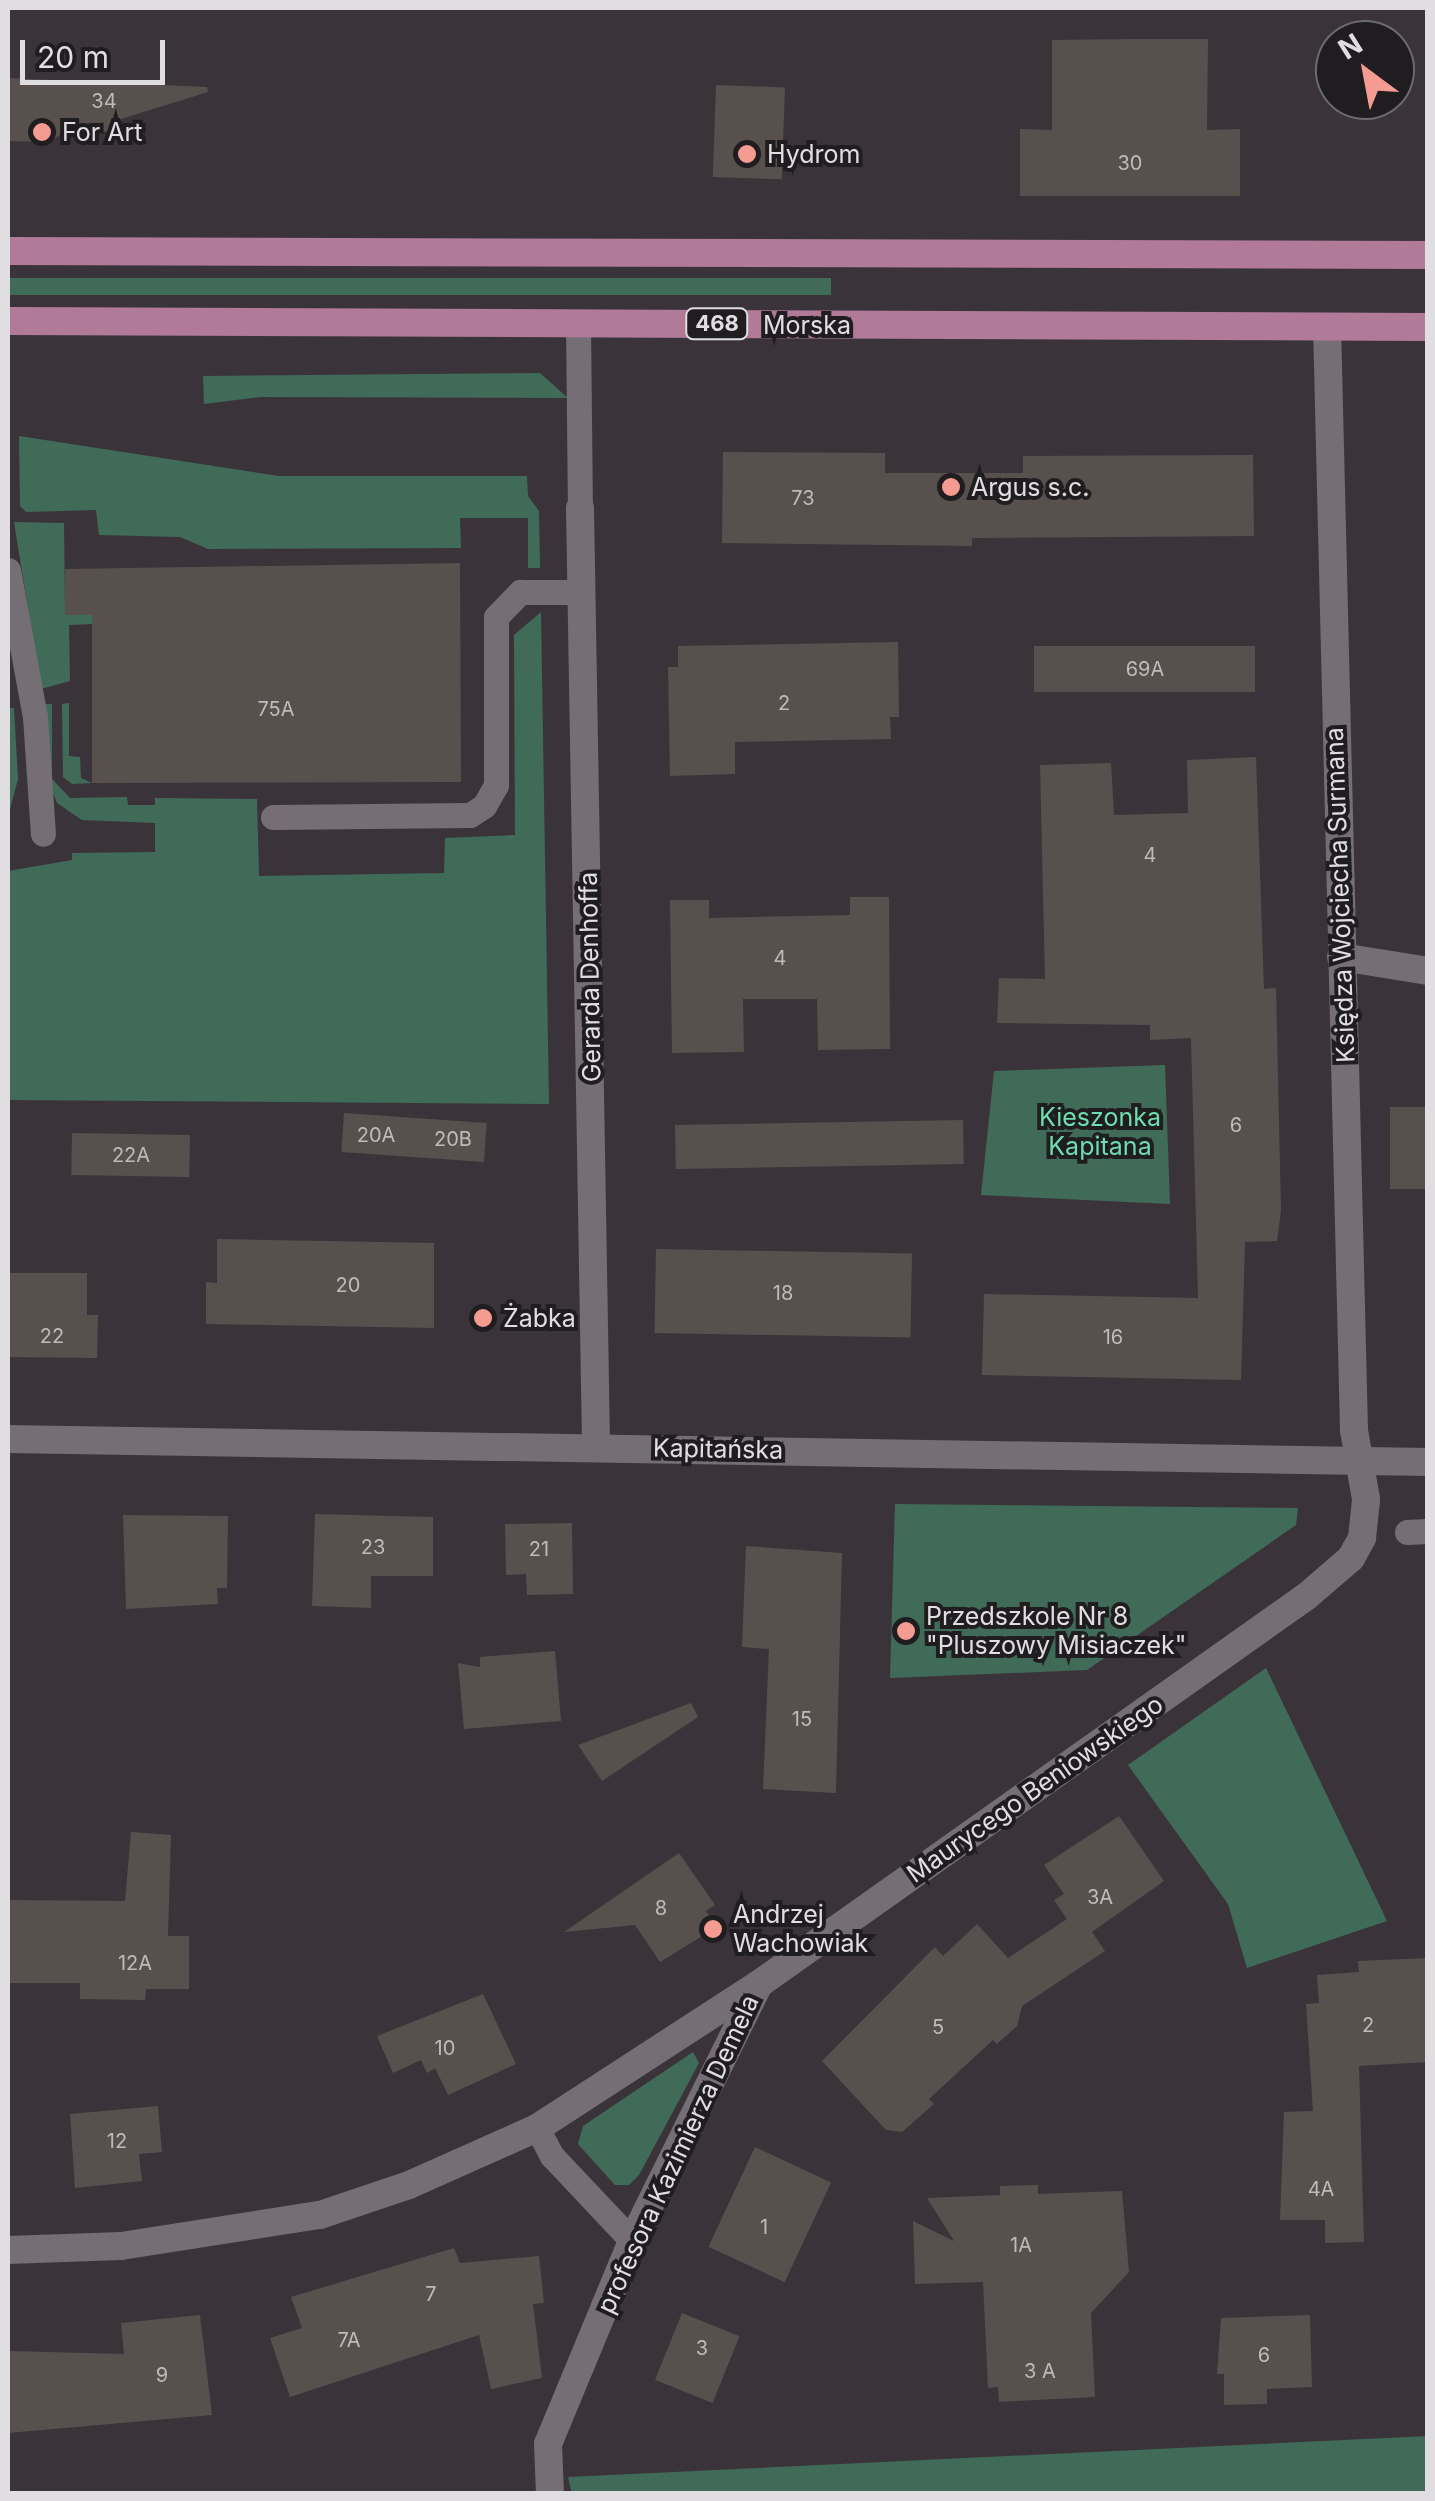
<!DOCTYPE html>
<meta charset="utf-8">
<style>
body{margin:0}
#map{position:relative;width:1435px;height:2501px;overflow:hidden;background:#3a343a;font-family:Inter,sans-serif}
div>[style]{position:absolute}
.green>*{inset:0;background:#416b59;transform-origin:0 0}
.building>*{inset:0;background:#58504c;transform-origin:0 0}
.service>*{height:25px;margin:-12.5px;padding:0 12.5px;transform-origin:12.5px;border-radius:12.5px;background:#756e75}
.minor>*{height:28px;margin:-14px;padding:0 14px;transform-origin:14px;border-radius:14px;background:#756e75}
.primary>*{height:28px;margin:-14px;padding:0 14px;transform-origin:14px;border-radius:14px;background:#b07a98}
.dots>*{width:28px;height:28px;translate:-50% -50%;box-sizing:border-box;border:5px solid #1f1d1f;border-radius:50%}
span{translate:-50% -50%;white-space:nowrap;text-align:center;line-height:1.15;-webkit-text-stroke:8px #1f1d1f;paint-order:stroke}
.number-label{font-size:20px;color:#bfbabc}
.number-label span{-webkit-text-stroke-width:0}
.shield-label span{padding:2px 8px;background:#1f1d1f;border:2px solid;border-radius:8px;-webkit-text-stroke-width:0}
.shield-label{font-size:22px;color:#e1dee1;font-weight:700}
.poi-label{font-size:25px;color:#e1dee1}
.left{translate:0 -50%;text-align:left}
.street-label{font-size:25px;color:#e1dee1}
.park-label{font-size:25px;color:#6ddcaf}
.frame{position:absolute;inset:0;border:10px solid #e1dee1;pointer-events:none}
.north{position:absolute;left:1315px;top:20px;width:100px;height:100px;box-sizing:border-box;background:#1f1d1f;border:2px solid #6d6a6d;border-radius:50%;rotate:328deg;font-size:28px;font-weight:700;line-height:40px;text-align:center;color:#e1dee1}
.north::after{content:'';display:block;margin:auto;width:35px;height:45px;background:#f59c92;clip-path:polygon(50% 0,100% 100%,50% 72%,0 100%)}
.scale{position:absolute;left:20px;top:40px;width:145px;height:45px;box-sizing:border-box;border:5px solid #e1dee1;border-top:0;padding-left:12px;font-size:30px;line-height:35px;white-space:nowrap;color:#e1dee1;-webkit-text-stroke:8px #1f1d1f;paint-order:stroke}
</style>
<div id="map">
<div class="green">
<i style="left:8px;top:278px;width:823px;height:17px"></i>
<i style="clip-path:polygon(540px 373px,568px 398px,261px 397px,204px 404px,203px 376px)"></i>
<i style="clip-path:polygon(19px 436px,279px 476px,527px 476px,528px 496px,539px 511px,540px 568px,528px 568px,528px 518px,460px 518px,461px 548px,208px 549px,180px 537px,99px 535px,96px 510px,26px 512px,20px 506px)"></i>
<i style="clip-path:polygon(14px 522px,64px 523px,65px 614px,92px 615px,92px 624px,69px 625px,70px 681px,41px 689px)"></i>
<i style="clip-path:polygon(541px 612px,549px 1104px,8px 1100px,8px 871px,72px 860px,72px 853px,155px 852px,155px 823px,82px 820px,57px 803px,53px 793px,43px 704px,52px 704px,52px 779px,70px 798px,127px 797px,128px 805px,155px 805px,155px 798px,257px 799px,259px 876px,444px 873px,445px 838px,515px 835px,514px 635px)"></i>
<i style="clip-path:polygon(69px 703px,69px 756px,80px 757px,81px 778px,92px 783px,72px 784px,63px 777px,62px 704px)"></i>
<i style="clip-path:polygon(8px 708px,14px 708px,18px 779px,8px 817px)"></i>
<i style="clip-path:polygon(1165px 1065px,1170px 1204px,981px 1195px,994px 1071px)"></i>
<i style="clip-path:polygon(895px 1504px,1298px 1508px,1296px 1525px,1087px 1670px,890px 1678px)"></i>
<i style="clip-path:polygon(1266px 1668px,1387px 1921px,1247px 1968px,1228px 1904px,1128px 1765px)"></i>
<i style="clip-path:polygon(693px 2052px,699px 2063px,639px 2175px,629px 2185px,615px 2185px,578px 2144px,583px 2126px)"></i>
<i style="clip-path:polygon(1428px 2436px,1427px 2494px,572px 2494px,568px 2477px)"></i>
</div>
<div class="building">
<i style="clip-path:polygon(1138px 39px,1208px 39px,1207px 130px,1240px 129px,1240px 196px,1020px 196px,1020px 129px,1052px 130px,1052px 40px)"></i>
<i style="clip-path:polygon(8px 78px,207px 87px,208px 92px,121px 119px,109px 131px,76px 137px,66px 131px,49px 142px,8px 141px)"></i>
<i style="left:716px;top:85px;width:69px;height:92px;rotate:2deg"></i>
<i style="clip-path:polygon(723px 452px,885px 453px,885px 473px,1023px 473px,1023px 456px,1253px 455px,1254px 536px,972px 538px,972px 546px,722px 543px)"></i>
<i style="clip-path:polygon(460px 563px,461px 782px,92px 783px,92px 615px,65px 615px,65px 569px)"></i>
<i style="clip-path:polygon(898px 642px,899px 717px,890px 717px,891px 739px,735px 742px,735px 774px,670px 776px,668px 667px,678px 667px,678px 646px)"></i>
<i style="left:1034px;top:646px;width:221px;height:46px"></i>
<i style="clip-path:polygon(1256px 757px,1264px 989px,1276px 988px,1281px 1211px,1277px 1241px,1245px 1242px,1241px 1380px,982px 1375px,984px 1294px,1198px 1298px,1191px 1038px,1150px 1040px,1150px 1025px,997px 1023px,999px 978px,1045px 979px,1040px 765px,1111px 763px,1114px 815px,1188px 813px,1187px 760px)"></i>
<i style="clip-path:polygon(850px 897px,889px 897px,890px 1049px,818px 1050px,817px 999px,743px 999px,744px 1052px,672px 1053px,670px 900px,709px 900px,709px 918px,850px 915px)"></i>
<i style="left:1428px;top:1107px;width:82px;height:38px;rotate:90deg"></i>
<i style="left:344px;top:1113px;width:143px;height:39px;rotate:4deg"></i>
<i style="left:963px;top:1120px;width:44px;height:288px;rotate:89deg"></i>
<i style="left:72px;top:1133px;width:118px;height:42px;rotate:1deg"></i>
<i style="clip-path:polygon(217px 1239px,434px 1243px,434px 1328px,206px 1324px,206px 1282px,217px 1283px)"></i>
<i style="left:656px;top:1249px;width:256px;height:84px;rotate:1deg"></i>
<i style="clip-path:polygon(8px 1273px,87px 1273px,87px 1315px,98px 1315px,97px 1358px,8px 1357px)"></i>
<i style="clip-path:polygon(315px 1514px,433px 1517px,433px 1576px,371px 1576px,371px 1608px,312px 1606px)"></i>
<i style="clip-path:polygon(123px 1515px,228px 1516px,227px 1588px,217px 1588px,218px 1604px,126px 1609px)"></i>
<i style="clip-path:polygon(572px 1523px,573px 1594px,527px 1595px,526px 1574px,506px 1575px,505px 1524px)"></i>
<i style="clip-path:polygon(746px 1546px,842px 1553px,836px 1793px,763px 1789px,769px 1649px,742px 1647px)"></i>
<i style="clip-path:polygon(555px 1651px,561px 1721px,464px 1729px,458px 1663px,480px 1667px,480px 1657px)"></i>
<i style="clip-path:polygon(691px 1703px,698px 1717px,602px 1781px,578px 1745px)"></i>
<i style="clip-path:polygon(1119px 1816px,1164px 1881px,1092px 1932px,1105px 1951px,1022px 2006px,1017px 2026px,997px 2044px,993px 2040px,929px 2099px,934px 2104px,902px 2132px,886px 2130px,822px 2061px,935px 1947px,943px 1956px,977px 1924px,1008px 1958px,1067px 1919px,1054px 1900px,1064px 1894px,1044px 1865px)"></i>
<i style="clip-path:polygon(131px 1832px,171px 1835px,168px 1936px,189px 1936px,189px 1989px,146px 1989px,145px 2000px,80px 1999px,80px 1983px,8px 1983px,8px 1900px,125px 1901px)"></i>
<i style="clip-path:polygon(679px 1853px,715px 1905px,706px 1911px,717px 1927px,660px 1962px,635px 1925px,564px 1932px)"></i>
<i style="clip-path:polygon(1428px 1958px,1428px 2062px,1359px 2066px,1364px 2242px,1325px 2243px,1325px 2220px,1280px 2220px,1284px 2112px,1313px 2111px,1306px 2004px,1319px 2003px,1317px 1975px,1359px 1972px,1358px 1961px)"></i>
<i style="clip-path:polygon(483px 1994px,516px 2064px,448px 2095px,435px 2068px,427px 2073px,421px 2060px,393px 2073px,377px 2036px)"></i>
<i style="clip-path:polygon(158px 2106px,162px 2152px,139px 2154px,142px 2181px,75px 2188px,70px 2114px)"></i>
<i style="left:755px;top:2147px;width:84px;height:110px;rotate:25deg"></i>
<i style="clip-path:polygon(1038px 2185px,1038px 2194px,1122px 2191px,1129px 2272px,1091px 2313px,1095px 2397px,999px 2402px,998px 2387px,988px 2388px,983px 2282px,915px 2284px,913px 2221px,954px 2241px,927px 2198px,1000px 2195px,1000px 2186px)"></i>
<i style="clip-path:polygon(454px 2248px,460px 2263px,539px 2256px,544px 2303px,533px 2304px,542px 2378px,491px 2389px,479px 2335px,290px 2397px,270px 2338px,302px 2328px,291px 2297px)"></i>
<i style="left:682px;top:2313px;width:62px;height:72px;rotate:22deg"></i>
<i style="clip-path:polygon(200px 2315px,212px 2415px,8px 2433px,8px 2351px,124px 2354px,121px 2323px)"></i>
<i style="clip-path:polygon(1310px 2315px,1312px 2387px,1267px 2389px,1267px 2404px,1224px 2405px,1224px 2374px,1217px 2374px,1221px 2318px)"></i>
</div>
<div class="service">
<i style="left:578px;top:323px;width:185px;rotate:89.4deg"></i>
<i style="left:8px;top:570px;width:149px;rotate:79.6deg"></i>
<i style="left:35px;top:717px;width:117px;rotate:86.1deg"></i>
<i style="left:273px;top:817px;width:197px;rotate:-0.6deg"></i>
<i style="left:470px;top:815px;width:17px;rotate:-33deg"></i>
<i style="left:484px;top:806px;width:24px;rotate:-60deg"></i>
<i style="left:496px;top:785px;width:168px;rotate:-90deg"></i>
<i style="left:496px;top:617px;width:35px;rotate:-46deg"></i>
<i style="left:520px;top:592px;width:61px"></i>
<i style="left:1407px;top:1532px;width:21px;rotate:-3deg"></i>
<i style="left:537px;top:2128px;width:32px;rotate:62deg"></i>
<i style="left:552px;top:2156px;width:117px;rotate:46.7deg"></i>
</div>
<div class="minor">
<i style="left:580px;top:508px;width:939px;rotate:89.02deg"></i>
<i style="left:1341px;top:957px;width:88px;rotate:9.1deg"></i>
<i style="left:8px;top:1439px;width:1420px;rotate:0.93deg"></i>
<i style="left:8px;top:2250px;width:113px;rotate:-2deg"></i>
<i style="left:121px;top:2246px;width:201px;rotate:-8.9deg"></i>
<i style="left:320px;top:2215px;width:94px;rotate:-18.6deg"></i>
<i style="left:409px;top:2185px;width:140px;rotate:-24deg"></i>
<i style="left:537px;top:2128px;width:265px;rotate:-33deg"></i>
<i style="left:759px;top:1984px;width:671px;rotate:-35.3deg"></i>
<i style="left:1307px;top:1596px;width:58px;rotate:-40.8deg"></i>
<i style="left:1351px;top:1558px;width:23px;rotate:-61deg"></i>
<i style="left:1362px;top:1538px;width:39px;rotate:-84deg"></i>
<i style="left:1366px;top:1499px;width:70px;rotate:-99.9deg"></i>
<i style="left:1354px;top:1430px;width:1103px;rotate:-91.4deg"></i>
<i style="left:550px;top:2494px;width:50px;rotate:-92.3deg"></i>
<i style="left:548px;top:2444px;width:220px;rotate:-67.5deg"></i>
<i style="left:632px;top:2241px;width:287px;rotate:-63.7deg"></i>
</div>
<div class="primary">
<i style="left:8px;top:251px;width:1420px;rotate:0.16deg"></i>
<i style="left:8px;top:321px;width:1420px;rotate:0.24deg"></i>
</div>
<div class="dots">
<i style="left:42px;top:132px;background:#f59c92"></i>
<i style="left:747px;top:154px;background:#f59c92"></i>
<i style="left:951px;top:487px;background:#f59c92"></i>
<i style="left:483px;top:1318px;background:#f59c92"></i>
<i style="left:906px;top:1631px;background:#f59c92"></i>
<i style="left:713px;top:1929px;background:#f59c92"></i>
</div>
<div class="number-label">
<span style="left:104px;top:101px">34</span>
<span style="left:1130px;top:163px">30</span>
<span style="left:803px;top:498px">73</span>
<span style="left:1145px;top:669px">69A</span>
<span style="left:784px;top:703px">2</span>
<span style="left:276px;top:709px">75A</span>
<span style="left:1150px;top:855px">4</span>
<span style="left:780px;top:958px">4</span>
<span style="left:1236px;top:1125px">6</span>
<span style="left:376px;top:1135px">20A</span>
<span style="left:453px;top:1139px">20B</span>
<span style="left:131px;top:1155px">22A</span>
<span style="left:348px;top:1285px">20</span>
<span style="left:783px;top:1293px">18</span>
<span style="left:52px;top:1336px">22</span>
<span style="left:1113px;top:1337px">16</span>
<span style="left:373px;top:1547px">23</span>
<span style="left:539px;top:1549px">21</span>
<span style="left:802px;top:1719px">15</span>
<span style="left:1100px;top:1897px">3A</span>
<span style="left:661px;top:1908px">8</span>
<span style="left:135px;top:1963px">12A</span>
<span style="left:1368px;top:2025px">2</span>
<span style="left:938px;top:2027px">5</span>
<span style="left:445px;top:2048px">10</span>
<span style="left:117px;top:2141px">12</span>
<span style="left:1321px;top:2189px">4A</span>
<span style="left:764px;top:2227px">1</span>
<span style="left:1021px;top:2245px">1A</span>
<span style="left:431px;top:2294px">7</span>
<span style="left:349px;top:2340px">7A</span>
<span style="left:702px;top:2348px">3</span>
<span style="left:1264px;top:2355px">6</span>
<span style="left:1040px;top:2371px">3 A</span>
<span style="left:162px;top:2375px">9</span>
</div>
<div class="shield-label">
<span style="left:717px;top:324px">468</span>
</div>
<div class="poi-label">
<span class="left" style="left:62px;top:132px">For Art</span>
<span class="left" style="left:767px;top:154px">Hydrom</span>
<span class="left" style="left:971px;top:487px">Argus s.c.</span>
<span class="left" style="left:503px;top:1318px">Żabka</span>
<span class="left" style="left:926px;top:1631px">Przedszkole Nr 8<br>"Pluszowy Misiaczek"</span>
<span class="left" style="left:733px;top:1929px">Andrzej<br>Wachowiak</span>
</div>
<div class="street-label">
<span style="left:807px;top:325px">Morska</span>
<span style="left:1340px;top:895px;rotate:-92deg">Księdza Wojciecha Surmana</span>
<span style="left:590px;top:977px;rotate:-91deg">Gerarda Denhoffa</span>
<span style="left:718px;top:1449px;rotate:1deg">Kapitańska</span>
<span style="left:1035px;top:1789px;rotate:-35deg">Maurycego Beniowskiego</span>
<span style="left:678px;top:2154px;rotate:-65deg">profesora Kazimierza Demela</span>
</div>
<div class="park-label">
<span style="left:1100px;top:1132px">Kieszonka<br>Kapitana</span>
</div>
<div class="frame"></div>
<div class="north">N</div>
<div class="scale">20 m</div>
</div>
